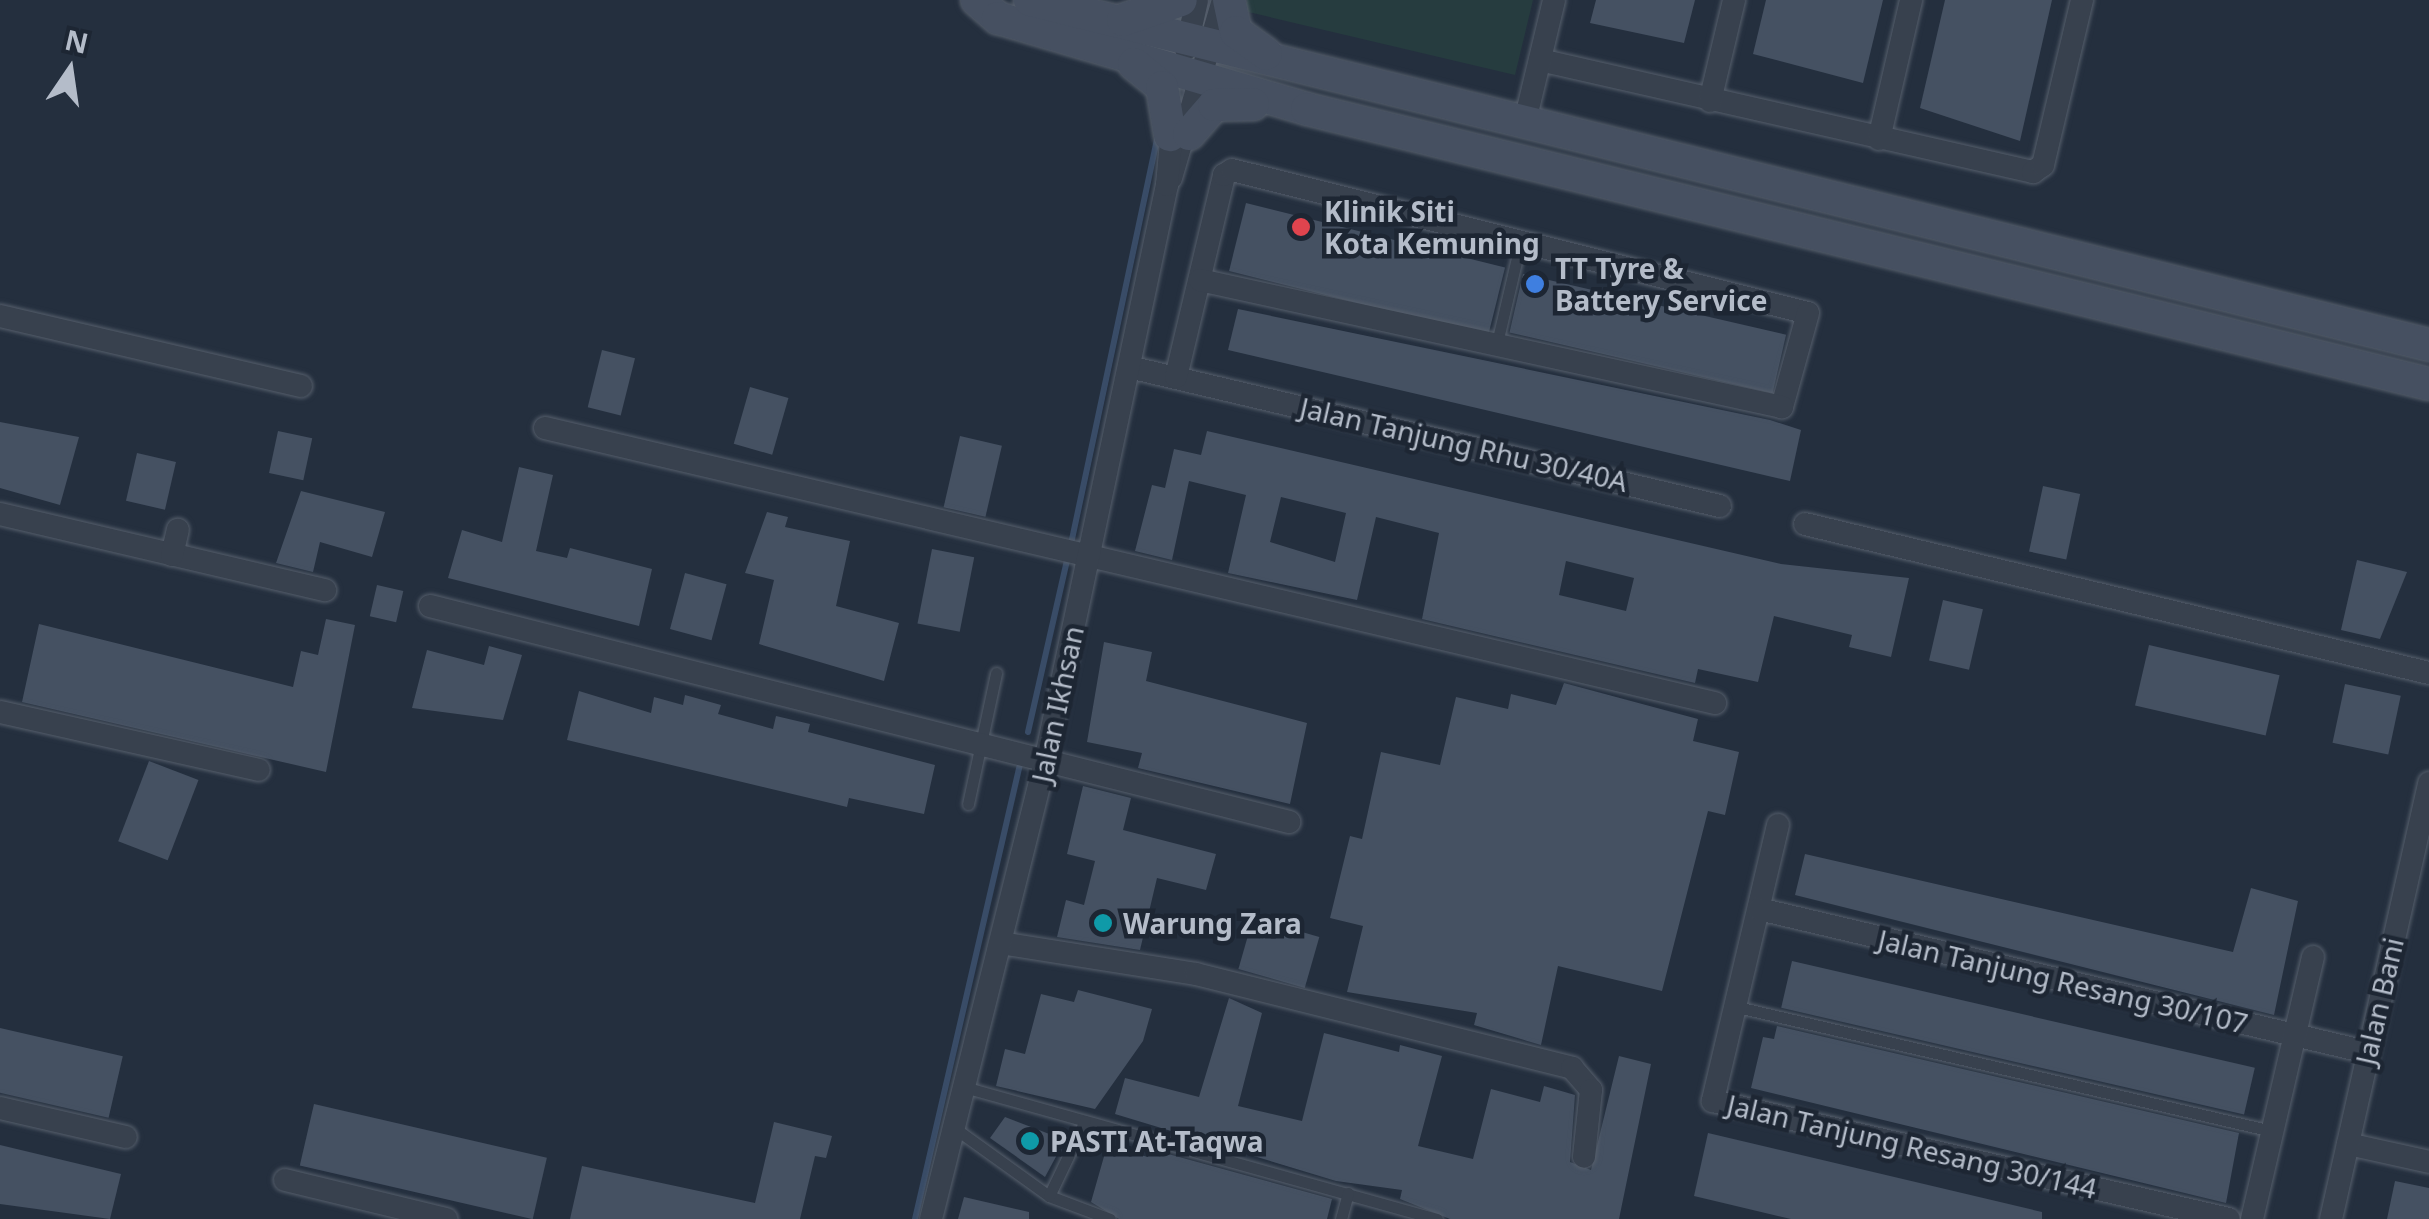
<!DOCTYPE html>
<style>
body{margin:0}
#map{position:relative;width:2429px;height:1219px;overflow:hidden;background:#242f3e;font-family:"Noto Sans",sans-serif}
div>[style]{position:absolute}
.green>*{inset:0;background:#263c3f}
.stream>*{height:6px;margin:-3px;padding:0 3px;transform-origin:3px;border-radius:3px;background:#394c67}
.building>*{inset:0;background:#455162;transform-origin:0 0}
.roads{filter:drop-shadow(0 0 2px #565f6c) drop-shadow(0 0 2px #565f6c)}
.lane>*{height:11px;margin:-5.5px;padding:0 5.5px;transform-origin:5.5px;border-radius:5.5px;background:#38414e}
.street>*{height:22px;margin:-11px;padding:0 11px;transform-origin:11px;border-radius:11px;background:#38414e}
.secondary>*{height:32px;margin:-16px;padding:0 16px;transform-origin:16px;border-radius:16px;background:#465061}
.dots>*{width:28px;height:28px;translate:-50% -50%;box-sizing:border-box;border:5px solid #1d2633;border-radius:50%}
span{translate:-50% -50%;white-space:nowrap;text-align:center;line-height:1.15;-webkit-text-stroke:9px #1d2633;paint-order:stroke}
.poi-label{font-size:28px;color:#b4bcc9;font-weight:700}
.left{translate:0 -50%;text-align:left}
.street-label{font-size:28px;color:#b4bcc9}
.north{position:absolute;left:20px;top:20px;width:100px;height:100px;-webkit-text-stroke:8px #1d2633;paint-order:stroke;rotate:13deg;font-size:28px;font-weight:700;line-height:40px;text-align:center;color:#b4bcc9}
.north::after{content:'';display:block;margin:auto;width:35px;height:45px;background:#b4bcc9;clip-path:polygon(50% 0,100% 100%,50% 72%,0 100%)}
</style>
<div id="map">
<div class="green">
<i style="clip-path:polygon(1247px 0,1533px 0,1515px 75px,1244px 11px)"></i>
</div>
<div class="stream">
<i style="left:1071px;top:544px;width:417px;rotate:-78deg"></i>
<i style="left:1028px;top:732px;width:180px;rotate:-77.2deg"></i>
<i style="left:915px;top:1219px;width:464px;rotate:-77deg"></i>
</div>
<div class="building">
<i style="clip-path:polygon(1596px 0,1695px 0,1684px 43px,1590px 23px)"></i>
<i style="clip-path:polygon(1766px 0,1883px 0,1863px 83px,1753px 54px)"></i>
<i style="clip-path:polygon(1945px 0,2052px 0,2020px 141px,1920px 108px)"></i>
<i style="left:1246px;top:203px;width:267px;height:70px;rotate:14deg"></i>
<i style="left:1523px;top:274px;width:270px;height:60px;rotate:13deg"></i>
<i style="clip-path:polygon(1238px 309px,1770px 420px,1801px 430px,1790px 481px,1228px 350px)"></i>
<i style="left:602px;top:350px;width:34px;height:59px;rotate:14deg"></i>
<i style="left:750px;top:387px;width:40px;height:59px;rotate:16deg"></i>
<i style="clip-path:polygon(0 422px,79px 437px,60px 505px,0 488px)"></i>
<i style="left:278px;top:431px;width:35px;height:43px;rotate:12deg"></i>
<i style="clip-path:polygon(evenodd,1207px 431px,1781px 564px,1909px 578px,1891px 657px,1849px 647px,1852px 635px,1774px 616px,1758px 682px,1698px 669px,1695px 683px,1422px 619px,1439px 533px,1376px 517px,1357px 600px,1228px 573px,1246px 495px,1189px 481px,1172px 560px,1135px 551px,1152px 485px,1165px 488px,1174px 449px,1201px 455px,1207px 431px,1281px 497px,1346px 513px,1335px 562px,1270px 542px,1281px 497px,1207px 431px,1566px 561px,1634px 578px,1626px 611px,1559px 595px,1566px 561px)"></i>
<i style="left:960px;top:436px;width:43px;height:73px;rotate:13deg"></i>
<i style="left:137px;top:453px;width:40px;height:49px;rotate:13deg"></i>
<i style="clip-path:polygon(519px 467px,553px 475px,536px 551px,567px 558px,570px 548px,652px 569px,639px 626px,448px 578px,462px 530px,502px 542px)"></i>
<i style="left:2043px;top:486px;width:38px;height:67px;rotate:12deg"></i>
<i style="clip-path:polygon(301px 491px,385px 512px,372px 557px,320px 542px,313px 572px,276px 563px)"></i>
<i style="clip-path:polygon(767px 512px,788px 517px,785px 527px,850px 541px,836px 606px,899px 623px,884px 681px,759px 644px,774px 580px,745px 573px)"></i>
<i style="left:932px;top:549px;width:43px;height:76px;rotate:11deg"></i>
<i style="clip-path:polygon(2357px 560px,2407px 572px,2380px 639px,2341px 630px)"></i>
<i style="left:685px;top:573px;width:43px;height:58px;rotate:15deg"></i>
<i style="left:377px;top:585px;width:27px;height:32px;rotate:13deg"></i>
<i style="left:1943px;top:600px;width:41px;height:62px;rotate:13deg"></i>
<i style="clip-path:polygon(326px 619px,355px 625px,326px 772px,22px 702px,39px 624px,293px 687px,301px 651px,318px 655px)"></i>
<i style="clip-path:polygon(1104px 642px,1152px 652px,1146px 681px,1307px 723px,1290px 804px,1138px 768px,1142px 753px,1087px 742px)"></i>
<i style="left:2149px;top:645px;width:134px;height:62px;rotate:13deg"></i>
<i style="clip-path:polygon(489px 646px,522px 655px,503px 720px,412px 708px,427px 650px,484px 665px)"></i>
<i style="clip-path:polygon(1564px 683px,1698px 719px,1693px 741px,1739px 752px,1725px 815px,1708px 811px,1662px 991px,1558px 966px,1541px 1045px,1474px 1025px,1477px 1013px,1347px 992px,1363px 926px,1330px 918px,1350px 836px,1362px 839px,1381px 752px,1440px 765px,1456px 697px,1508px 709px,1511px 694px,1556px 705px)"></i>
<i style="left:2345px;top:684px;width:57px;height:60px;rotate:12deg"></i>
<i style="clip-path:polygon(579px 691px,651px 713px,654px 697px,683px 705px,685px 695px,721px 705px,718px 714px,773px 729px,776px 716px,810px 724px,808px 732px,935px 765px,924px 814px,849px 798px,847px 807px,567px 740px)"></i>
<i style="left:149px;top:761px;width:53px;height:86px;rotate:21deg"></i>
<i style="clip-path:polygon(1083px 786px,1131px 798px,1123px 830px,1216px 854px,1206px 890px,1157px 878px,1140px 950px,1057px 937px,1066px 900px,1084px 905px,1095px 861px,1067px 854px)"></i>
<i style="clip-path:polygon(1805px 854px,2233px 952px,2251px 888px,2298px 901px,2274px 1015px,1795px 895px)"></i>
<i style="left:1253px;top:918px;width:69px;height:53px;rotate:16deg"></i>
<i style="left:1792px;top:961px;width:475px;height:48px;rotate:13deg"></i>
<i style="clip-path:polygon(1078px 990px,1152px 1009px,1143px 1041px,1095px 1109px,996px 1086px,1005px 1049px,1025px 1054px,1041px 994px,1074px 1002px)"></i>
<i style="clip-path:polygon(1229px 998px,1262px 1013px,1238px 1106px,1302px 1121px,1324px 1033px,1399px 1052px,1400px 1045px,1442px 1056px,1418px 1146px,1473px 1159px,1491px 1089px,1540px 1102px,1544px 1086px,1575px 1095px,1570px 1162px,1591px 1170px,1619px 1056px,1651px 1064px,1619px 1219px,1450px 1219px,1400px 1199px,1402px 1190px,1336px 1181px,1115px 1114px,1125px 1078px,1199px 1097px)"></i>
<i style="clip-path:polygon(1777px 1026px,2239px 1133px,2226px 1203px,1751px 1088px,1763px 1037px,1774px 1039px)"></i>
<i style="left:0;top:1028px;width:126px;height:63px;rotate:13deg"></i>
<i style="left:314px;top:1104px;width:239px;height:63px;rotate:13deg"></i>
<i style="clip-path:polygon(1005px 1117px,1065px 1140px,1045px 1177px,990px 1138px)"></i>
<i style="clip-path:polygon(774px 1122px,832px 1136px,826px 1158px,815px 1156px,800px 1219px,570px 1219px,582px 1166px,755px 1203px)"></i>
<i style="clip-path:polygon(1708px 1133px,2042px 1212px,2042px 1219px,1791px 1219px,1694px 1196px)"></i>
<i style="clip-path:polygon(0 1145px,121px 1174px,110px 1219px,0 1204px)"></i>
<i style="clip-path:polygon(1107px 1146px,1148px 1157px,1150px 1149px,1332px 1199px,1327px 1219px,1119px 1219px,1091px 1202px)"></i>
<i style="clip-path:polygon(2395px 1181px,2429px 1188px,2429px 1219px,2387px 1219px)"></i>
<i style="clip-path:polygon(964px 1197px,1029px 1212px,1029px 1219px,958px 1219px)"></i>
</div>
<div class="roads">
<div class="lane">
<i style="left:1497px;top:343px;width:101px;rotate:-76.8deg"></i>
<i style="left:968px;top:804px;width:134px;rotate:-77.9deg"></i>
<i style="left:1733px;top:1006px;width:553px;rotate:13.06deg"></i>
<i style="left:964px;top:1087px;width:491px;rotate:15.6deg"></i>
<i style="left:953px;top:1127px;width:118px;rotate:35.7deg"></i>
<i style="left:1049px;top:1196px;width:65px;rotate:20.7deg"></i>
<i style="left:1049px;top:1196px;width:83px;rotate:-64.4deg"></i>
<i style="left:1341px;top:1219px;width:27px;rotate:-75deg"></i>
</div>
<div class="street">
<i style="left:1186px;top:49px;width:50px;rotate:-77.3deg"></i>
<i style="left:1540px;top:60px;width:506px;rotate:12.8deg"></i>
<i style="left:2033px;top:172px;width:12px;rotate:-35deg"></i>
<i style="left:2043px;top:165px;width:170px;rotate:-76.7deg"></i>
<i style="left:1710px;top:101px;width:104px;rotate:-76.6deg"></i>
<i style="left:1526px;top:117px;width:120px;rotate:-76.5deg"></i>
<i style="left:1879px;top:139px;width:143px;rotate:-77deg"></i>
<i style="left:1171px;top:178px;width:185px;rotate:-73.7deg"></i>
<i style="left:0;top:316px;width:309px;rotate:13.1deg"></i>
<i style="left:1129px;top:367px;width:607px;rotate:13.24deg"></i>
<i style="left:1176px;top:377px;width:208px;rotate:-76.6deg"></i>
<i style="left:1224px;top:175px;width:9px;rotate:-32deg"></i>
<i style="left:1232px;top:170px;width:593px;rotate:13.94deg"></i>
<i style="left:1808px;top:313px;width:98px;rotate:105.5deg"></i>
<i style="left:1782px;top:407px;width:596px;rotate:-167.69deg"></i>
<i style="left:545px;top:428px;width:1202px;rotate:13.23deg"></i>
<i style="left:0;top:514px;width:334px;rotate:13.2deg"></i>
<i style="left:1805px;top:524px;width:642px;rotate:13.43deg"></i>
<i style="left:172px;top:555px;width:26px;rotate:-77deg"></i>
<i style="left:430px;top:606px;width:886px;rotate:14.11deg"></i>
<i style="left:0;top:712px;width:265px;rotate:12.6deg"></i>
<i style="left:1778px;top:825px;width:284px;rotate:103.3deg"></i>
<i style="left:1713px;top:1101px;width:529px;rotate:12.88deg"></i>
<i style="left:1759px;top:909px;width:625px;rotate:13.24deg"></i>
<i style="left:1001px;top:943px;width:197px;rotate:9deg"></i>
<i style="left:1196px;top:974px;width:388px;rotate:14deg"></i>
<i style="left:1572px;top:1068px;width:29px;rotate:49deg"></i>
<i style="left:1591px;top:1090px;width:67px;rotate:96deg"></i>
<i style="left:0;top:1108px;width:129px;rotate:13deg"></i>
<i style="left:2348px;top:1144px;width:83px;rotate:12.5deg"></i>
<i style="left:285px;top:1180px;width:166px;rotate:13.6deg"></i>
<i style="left:931px;top:1219px;width:476px;rotate:-76deg"></i>
<i style="left:1046px;top:757px;width:585px;rotate:-78.06deg"></i>
<i style="left:1167px;top:185px;width:65px;rotate:-84.7deg"></i>
<i style="left:2252px;top:1219px;width:269px;rotate:-76.9deg"></i>
<i style="left:2331px;top:1219px;width:447px;rotate:-77.3deg"></i>
</div>
<div class="secondary">
<i style="left:977px;top:0;width:28px;rotate:41deg"></i>
<i style="left:998px;top:18px;width:322px;rotate:16.4deg"></i>
<i style="left:1307px;top:109px;width:1155px;rotate:13.77deg"></i>
<i style="left:1030px;top:0;width:1441px;rotate:13.85deg"></i>
<i style="left:1229px;top:0;width:33px;rotate:78deg"></i>
<i style="left:1236px;top:32px;width:37px;rotate:36deg"></i>
<i style="left:1123px;top:20px;width:61px;rotate:-19deg"></i>
<i style="left:1134px;top:64px;width:36px;rotate:39deg"></i>
<i style="left:1162px;top:87px;width:49px;rotate:80.5deg"></i>
<i style="left:1189px;top:134px;width:38px;rotate:-49deg"></i>
<i style="left:1214px;top:105px;width:39px;rotate:-1deg"></i>
</div>
</div>
<div class="dots">
<i style="left:1301px;top:227px;background:#e0444e"></i>
<i style="left:1535px;top:284px;background:#3f7fe0"></i>
<i style="left:1103px;top:923px;background:#0f9aa8"></i>
<i style="left:1030px;top:1141px;background:#0f9aa8"></i>
</div>
<div class="poi-label">
<span class="left" style="left:1324px;top:227px">Klinik Siti<br>Kota Kemuning</span>
<span class="left" style="left:1555px;top:284px">TT Tyre &amp;<br>Battery Service</span>
<span class="left" style="left:1123px;top:923px">Warung Zara</span>
<span class="left" style="left:1050px;top:1141px">PASTI At-Taqwa</span>
</div>
<div class="street-label">
<span style="left:1464px;top:444px;rotate:13deg">Jalan Tanjung Rhu 30/40A</span>
<span style="left:1057px;top:704px;rotate:-78deg">Jalan Ikhsan</span>
<span style="left:2063px;top:981px;rotate:13deg">Jalan Tanjung Resang 30/107</span>
<span style="left:2379px;top:1001px;rotate:-77deg">Jalan Bani</span>
<span style="left:1912px;top:1146px;rotate:13deg">Jalan Tanjung Resang 30/144</span>
</div>
<div class="north">N</div>
</div>
